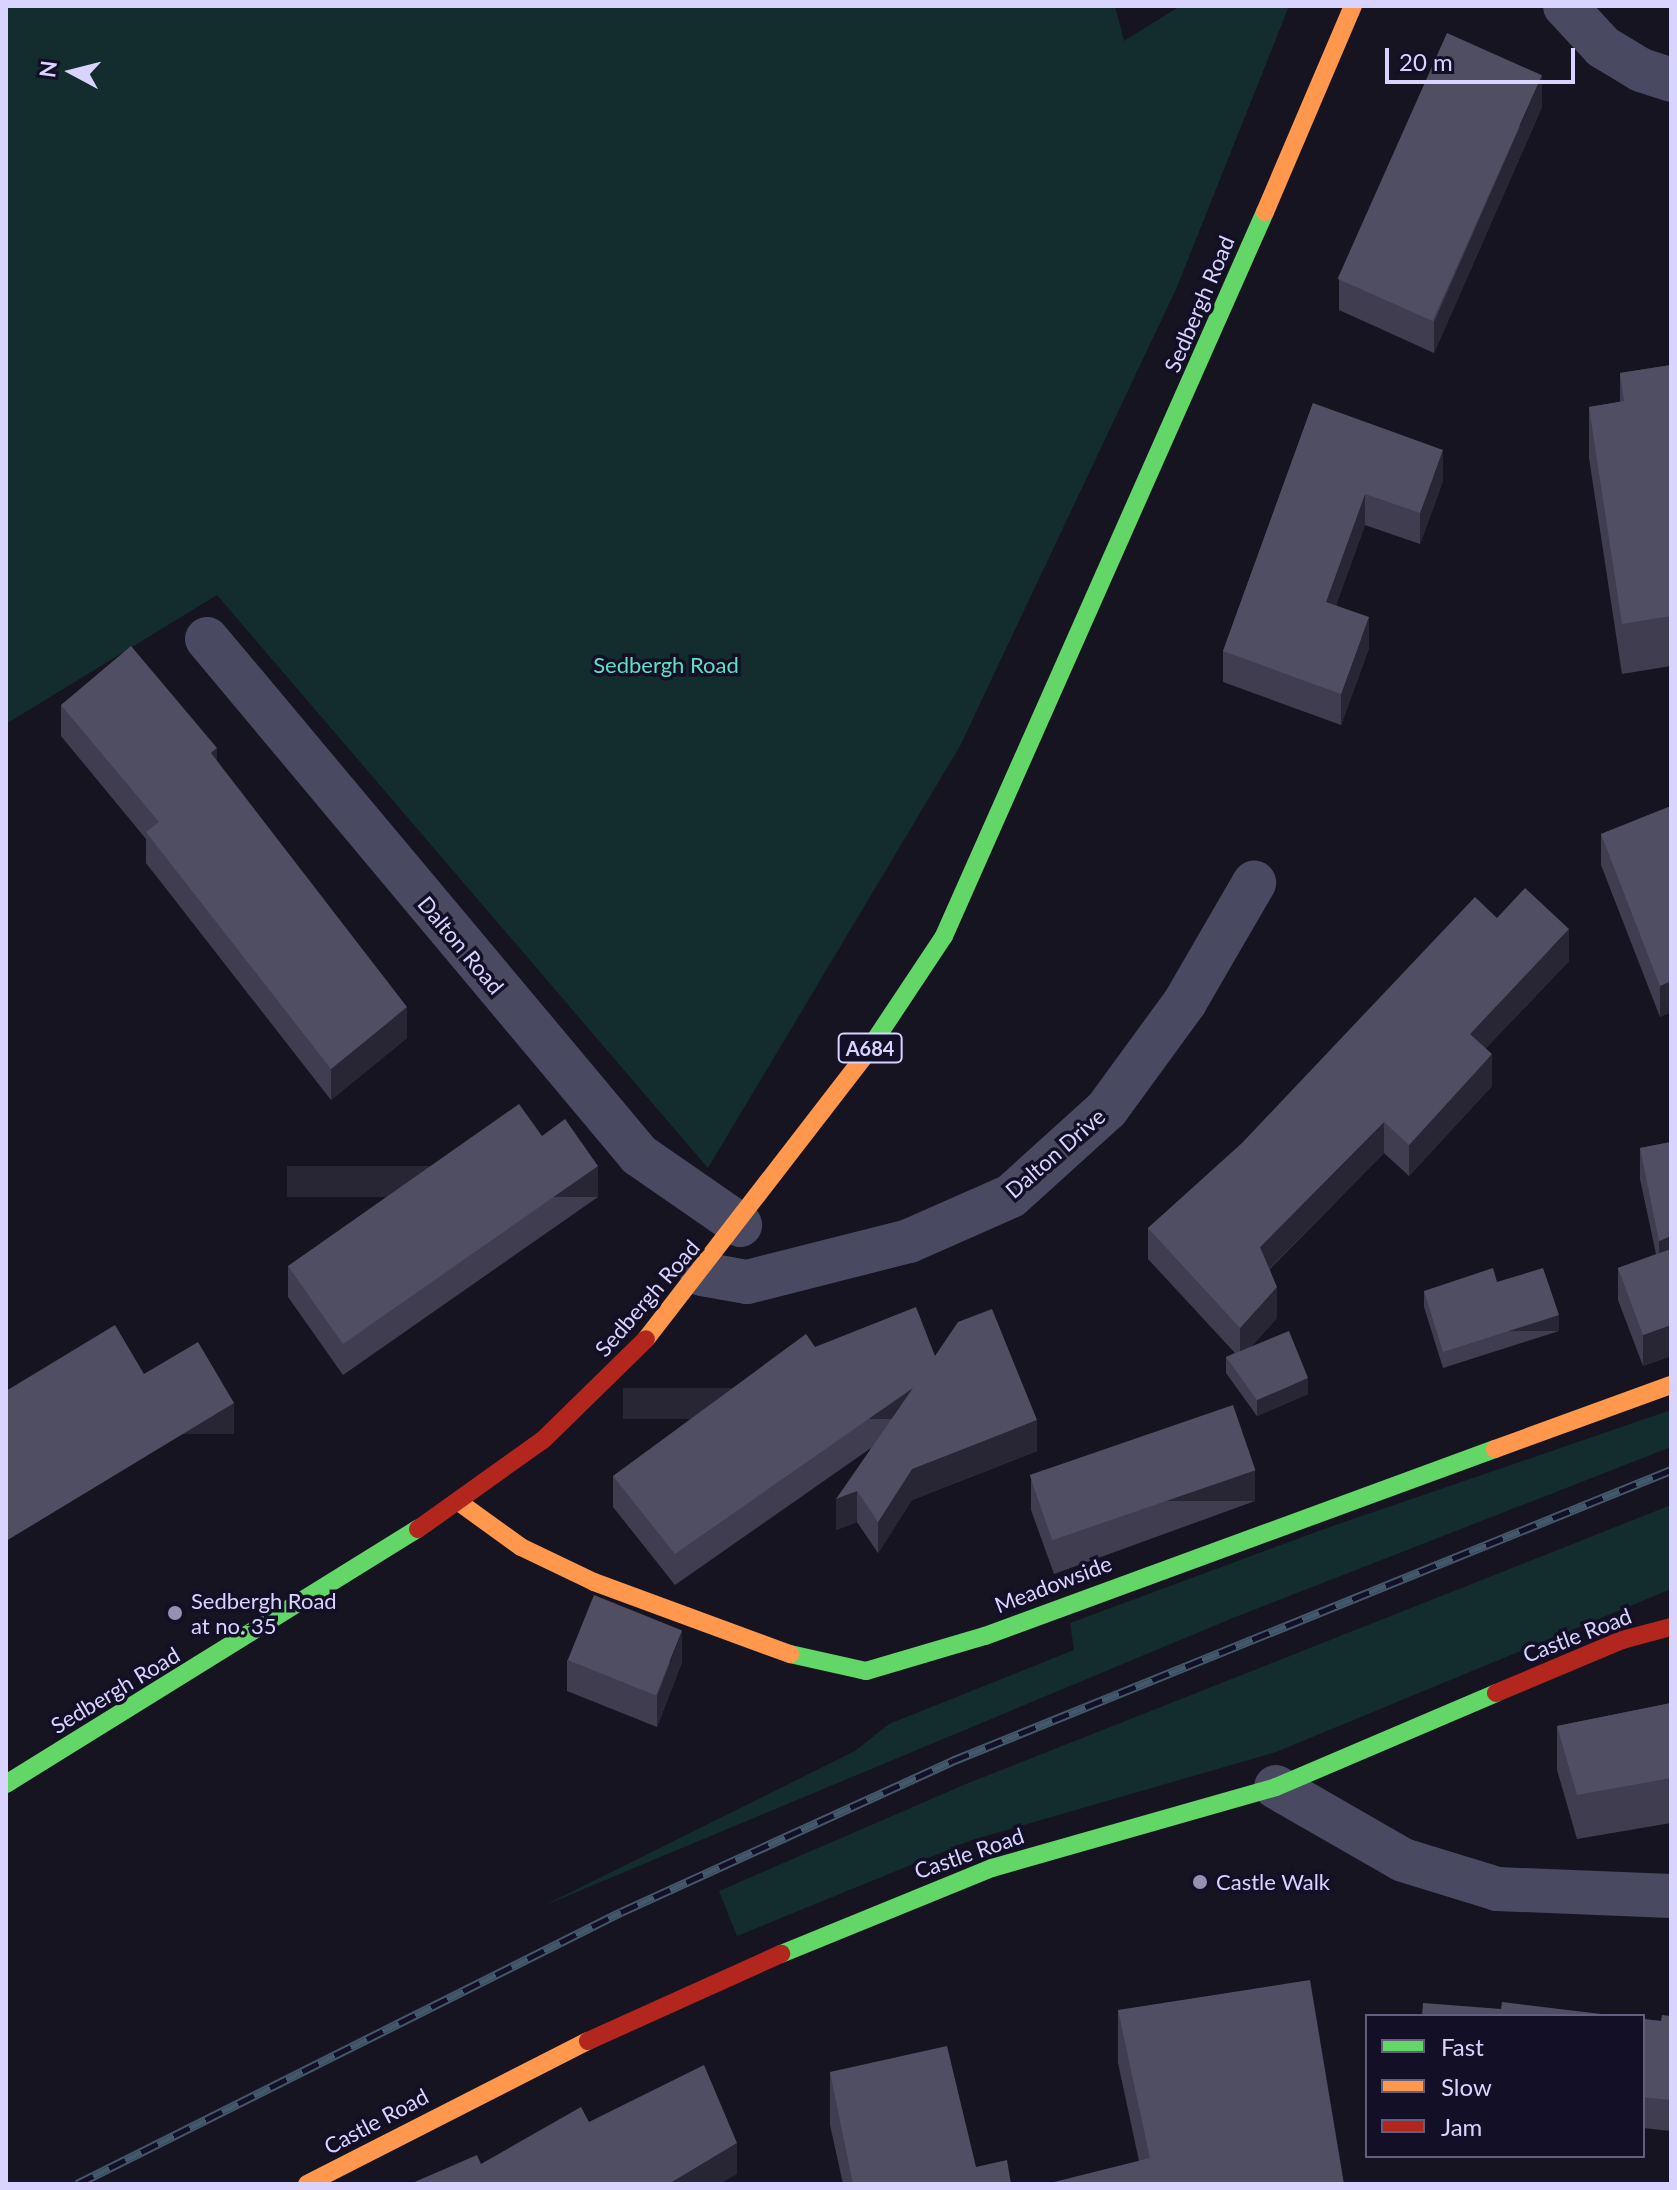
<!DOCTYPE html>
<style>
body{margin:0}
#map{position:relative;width:1677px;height:2190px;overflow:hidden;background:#161421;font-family:Lato,sans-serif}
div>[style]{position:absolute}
.green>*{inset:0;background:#132c2d}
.street>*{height:44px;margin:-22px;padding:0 22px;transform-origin:22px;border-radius:22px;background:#4a4962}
.fast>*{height:18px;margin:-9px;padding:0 9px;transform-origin:9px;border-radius:9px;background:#63d668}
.slow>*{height:18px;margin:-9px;padding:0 9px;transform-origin:9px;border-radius:9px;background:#ff974d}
.jam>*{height:18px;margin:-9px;padding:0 9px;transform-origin:9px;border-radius:9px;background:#b3261e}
.rail>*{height:9px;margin-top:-4.5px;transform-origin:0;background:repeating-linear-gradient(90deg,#130f26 0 18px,#43596b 0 36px);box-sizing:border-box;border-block:2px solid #43596b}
.wall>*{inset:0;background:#403d50}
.shaded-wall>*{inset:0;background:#282635;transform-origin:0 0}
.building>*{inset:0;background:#504e63;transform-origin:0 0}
.dots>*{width:22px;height:22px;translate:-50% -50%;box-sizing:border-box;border:4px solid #130f26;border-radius:50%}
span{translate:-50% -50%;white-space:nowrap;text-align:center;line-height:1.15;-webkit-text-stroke:7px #130f26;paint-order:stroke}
.shield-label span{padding:2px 6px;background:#130f26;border:2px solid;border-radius:6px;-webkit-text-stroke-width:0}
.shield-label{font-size:20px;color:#d9d4ff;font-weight:700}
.street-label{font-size:22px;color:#d9d4ff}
.park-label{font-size:22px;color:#5fe0c0}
.poi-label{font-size:22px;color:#d9d4ff}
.left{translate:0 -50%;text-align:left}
.frame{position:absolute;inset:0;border:8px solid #d9d4ff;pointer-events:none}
.legend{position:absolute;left:1365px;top:2014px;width:280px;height:144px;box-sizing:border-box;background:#130f26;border:2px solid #625e7d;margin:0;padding:10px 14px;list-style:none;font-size:24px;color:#d9d4ff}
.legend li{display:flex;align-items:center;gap:16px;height:40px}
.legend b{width:40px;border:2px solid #625e7d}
.north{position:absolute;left:32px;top:32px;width:80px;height:80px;-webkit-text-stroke:6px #130f26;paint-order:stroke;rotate:277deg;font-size:22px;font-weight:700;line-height:32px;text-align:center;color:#d9d4ff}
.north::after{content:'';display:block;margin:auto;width:28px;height:36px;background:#d9d4ff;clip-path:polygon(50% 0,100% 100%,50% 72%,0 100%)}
.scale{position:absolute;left:1385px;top:48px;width:190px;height:36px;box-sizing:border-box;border:4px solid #d9d4ff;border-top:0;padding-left:10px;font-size:24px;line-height:28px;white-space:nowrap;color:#d9d4ff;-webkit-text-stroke:6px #130f26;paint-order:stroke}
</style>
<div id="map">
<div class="green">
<i style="clip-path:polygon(6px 6px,1115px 6px,1124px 41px,1180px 6px,1289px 6px,1177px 287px,960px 746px,708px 1168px,217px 595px,6px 724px)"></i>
<i style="clip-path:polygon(1671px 1410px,1671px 1447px,1233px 1618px,543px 1906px,855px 1751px,889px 1724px,1074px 1650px,1070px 1623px,1327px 1528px)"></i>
<i style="clip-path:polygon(1671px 1505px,1671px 1589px,1276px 1752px,972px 1840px,737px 1936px,719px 1891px,966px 1784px)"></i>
</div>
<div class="street">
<i style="left:1565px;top:6px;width:56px;rotate:47.2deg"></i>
<i style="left:1603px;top:47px;width:44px;rotate:31.2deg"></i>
<i style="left:1641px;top:70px;width:32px;rotate:18deg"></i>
<i style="left:207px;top:639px;width:673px;rotate:50.06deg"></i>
<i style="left:639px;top:1155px;width:123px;rotate:34.7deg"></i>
<i style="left:702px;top:1274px;width:46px;rotate:10.1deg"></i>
<i style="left:747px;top:1282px;width:167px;rotate:-14.2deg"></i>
<i style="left:909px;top:1241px;width:111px;rotate:-23.8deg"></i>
<i style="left:1011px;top:1196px;width:130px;rotate:-42.2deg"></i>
<i style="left:1107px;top:1109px;width:132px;rotate:-53.9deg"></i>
<i style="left:1185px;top:1002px;width:138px;rotate:-59.9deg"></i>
<i style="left:1276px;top:1787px;width:146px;rotate:29.9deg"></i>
<i style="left:1403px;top:1860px;width:98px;rotate:17.1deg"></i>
<i style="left:1497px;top:1889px;width:174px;rotate:2.3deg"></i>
</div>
<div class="fast">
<i style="left:863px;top:1058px;width:146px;rotate:-56.4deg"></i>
<i style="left:944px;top:936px;width:792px;rotate:-66.09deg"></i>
<i style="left:790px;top:1654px;width:78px;rotate:12.6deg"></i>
<i style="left:866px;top:1671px;width:124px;rotate:-16.4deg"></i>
<i style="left:985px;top:1636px;width:543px;rotate:-20.14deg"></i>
<i style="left:6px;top:1784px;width:485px;rotate:-31.8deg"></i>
<i style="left:781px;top:1954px;width:228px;rotate:-22.2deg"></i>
<i style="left:992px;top:1868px;width:295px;rotate:-15.9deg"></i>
<i style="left:1276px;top:1787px;width:239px;rotate:-23.1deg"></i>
</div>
<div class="slow">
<i style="left:1265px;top:212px;width:224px;rotate:-66.9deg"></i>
<i style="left:646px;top:1339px;width:355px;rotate:-52.3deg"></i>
<i style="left:1495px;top:1449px;width:187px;rotate:-20deg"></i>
<i style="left:460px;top:1503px;width:75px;rotate:35.8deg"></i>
<i style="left:521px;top:1547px;width:81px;rotate:25.6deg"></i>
<i style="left:594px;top:1582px;width:209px;rotate:20.2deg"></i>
<i style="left:307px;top:2184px;width:315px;rotate:-27deg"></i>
</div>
<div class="jam">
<i style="left:418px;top:1529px;width:153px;rotate:-35.5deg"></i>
<i style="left:543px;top:1440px;width:144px;rotate:-44.4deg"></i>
<i style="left:1496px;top:1693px;width:137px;rotate:-22.8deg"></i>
<i style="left:1622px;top:1640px;width:51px;rotate:-14.9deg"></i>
<i style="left:588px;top:2041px;width:212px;rotate:-24.3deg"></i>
</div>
<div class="rail">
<i style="left:77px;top:2184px;width:608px;rotate:-26.57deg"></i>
<i style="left:621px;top:1912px;width:364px;rotate:-24.5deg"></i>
<i style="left:952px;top:1761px;width:776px;rotate:-22.03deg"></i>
</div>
<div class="wall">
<i style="clip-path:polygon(1542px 107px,1434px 353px,1339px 310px,1339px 279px)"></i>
<i style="clip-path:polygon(1671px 365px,1671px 666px,1622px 674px,1589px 458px,1589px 407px,1620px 402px,1620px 373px)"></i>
<i style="clip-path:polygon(1313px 403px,1443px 481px,1420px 544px,1365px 525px,1336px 605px,1369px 648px,1341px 725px,1223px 682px,1223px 651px)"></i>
<i style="clip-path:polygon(61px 705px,217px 761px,407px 1038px,331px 1100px,146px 863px,146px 839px,61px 736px)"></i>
<i style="clip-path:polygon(1671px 806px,1671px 1012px,1660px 1017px,1601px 865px,1601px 834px)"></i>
<i style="clip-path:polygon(1497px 918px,1569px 961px,1486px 1048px,1492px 1086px,1409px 1176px,1384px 1153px,1270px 1269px,1277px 1318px,1251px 1347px,1308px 1394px,1257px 1416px,1226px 1373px,1226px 1357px,1235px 1353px,1148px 1259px,1148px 1228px)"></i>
<i style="clip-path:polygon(542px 1136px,598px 1197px,343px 1375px,288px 1297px,288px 1266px)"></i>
<i style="clip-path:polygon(1671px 1142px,1671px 1356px,1643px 1366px,1618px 1300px,1618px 1268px,1656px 1254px,1640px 1179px,1640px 1148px)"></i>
<i style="clip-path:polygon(1497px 1282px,1559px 1331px,1443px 1368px,1424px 1307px,1424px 1291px)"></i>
<i style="clip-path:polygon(815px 1347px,935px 1356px,1037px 1451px,912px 1500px,878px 1553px,857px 1522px,836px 1530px,871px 1448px,675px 1585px,613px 1507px,613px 1476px)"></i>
<i style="clip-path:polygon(1031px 1479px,1255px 1501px,1054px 1574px,1031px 1510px)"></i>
<i style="clip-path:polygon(567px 1660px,682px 1662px,657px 1727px,567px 1691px)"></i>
<i style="clip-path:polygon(1671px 1703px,1671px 1823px,1577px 1839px,1557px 1770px,1557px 1726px)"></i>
<i style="clip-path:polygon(1118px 2010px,1344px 2184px,1139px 2161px,1118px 2063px)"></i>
<i style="clip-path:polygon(1671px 2016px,1671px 2131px,1643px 2128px,1643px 2019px,1661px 2021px)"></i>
<i style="clip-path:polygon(830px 2072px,976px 2167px,1011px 2184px,843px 2184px,830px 2125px)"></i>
</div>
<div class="shaded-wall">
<i style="clip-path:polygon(1542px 76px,1542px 107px,1434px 353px,1434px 322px)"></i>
<i style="clip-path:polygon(1443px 450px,1443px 481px,1420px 544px,1420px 513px)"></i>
<i style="clip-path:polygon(1365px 494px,1365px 525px,1326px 633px,1326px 602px)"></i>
<i style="clip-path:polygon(1369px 617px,1369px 648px,1341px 725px,1341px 694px)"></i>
<i style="clip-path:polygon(217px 748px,217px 780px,211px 753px)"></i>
<i style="clip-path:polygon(1569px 929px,1569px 961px,1470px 1065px,1470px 1034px)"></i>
<i style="clip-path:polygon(1671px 981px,1671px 1012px,1660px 1017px,1660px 986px)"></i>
<i style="clip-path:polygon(407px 1007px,407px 1038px,331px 1100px,331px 1069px)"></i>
<i style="clip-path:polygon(1492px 1054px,1492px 1086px,1409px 1176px,1409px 1145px)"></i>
<i style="clip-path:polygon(1384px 1122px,1384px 1153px,1260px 1278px,1260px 1247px)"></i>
<i style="left:598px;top:1166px;width:31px;height:311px;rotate:90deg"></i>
<i style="clip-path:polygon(1671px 1236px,1671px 1266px,1659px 1271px,1659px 1241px)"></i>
<i style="clip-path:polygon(1277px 1287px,1277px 1318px,1240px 1359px,1240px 1328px)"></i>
<i style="left:1559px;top:1315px;width:16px;height:122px;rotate:90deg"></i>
<i style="clip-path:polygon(1671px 1325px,1671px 1356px,1643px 1366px,1643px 1335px)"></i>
<i style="clip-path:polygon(1308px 1378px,1308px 1394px,1257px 1416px,1257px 1400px)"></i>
<i style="left:913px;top:1388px;width:31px;height:290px;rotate:90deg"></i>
<i style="left:234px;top:1403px;width:31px;height:267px;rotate:90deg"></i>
<i style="clip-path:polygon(1037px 1420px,1037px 1451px,912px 1500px,878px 1553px,878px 1522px,912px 1469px)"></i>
<i style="left:1255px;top:1470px;width:31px;height:214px;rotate:90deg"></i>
<i style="clip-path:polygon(857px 1491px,857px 1522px,836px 1530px,836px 1499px)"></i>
<i style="clip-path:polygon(682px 1631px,682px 1662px,657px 1727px,657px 1696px)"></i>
<i style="clip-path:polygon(737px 2143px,737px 2174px,720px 2184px,672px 2184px,672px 2182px)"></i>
</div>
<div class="building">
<i style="left:1447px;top:33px;width:104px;height:269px;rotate:24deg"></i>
<i style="clip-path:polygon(1671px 365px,1671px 616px,1622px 624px,1589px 407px,1624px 401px,1620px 373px)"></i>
<i style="clip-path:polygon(1313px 403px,1443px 450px,1420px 513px,1365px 494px,1326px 602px,1369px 617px,1341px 694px,1223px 651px)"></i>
<i style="clip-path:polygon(131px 646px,217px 748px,211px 753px,407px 1007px,331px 1069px,146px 832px,159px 822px,61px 705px)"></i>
<i style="clip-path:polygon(1671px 806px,1671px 981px,1660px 986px,1601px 834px)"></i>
<i style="clip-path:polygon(1525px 888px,1569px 929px,1470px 1034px,1492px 1054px,1409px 1145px,1384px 1122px,1260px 1247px,1277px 1287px,1240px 1328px,1148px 1228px,1242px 1143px,1475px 897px,1497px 918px)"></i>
<i style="clip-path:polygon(519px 1104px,542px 1136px,565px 1119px,598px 1166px,343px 1344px,288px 1266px)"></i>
<i style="clip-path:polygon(1671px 1142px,1671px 1236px,1659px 1241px,1640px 1148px)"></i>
<i style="clip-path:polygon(1671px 1249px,1671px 1325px,1643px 1335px,1618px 1268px)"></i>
<i style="clip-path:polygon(1493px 1268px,1497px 1282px,1543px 1268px,1559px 1315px,1443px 1352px,1424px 1291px)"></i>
<i style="clip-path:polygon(916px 1307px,935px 1356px,958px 1322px,992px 1309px,1037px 1420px,912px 1469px,878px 1522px,857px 1491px,836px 1499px,913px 1388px,675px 1554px,613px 1476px,806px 1334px,815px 1347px)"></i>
<i style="clip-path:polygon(115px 1325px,144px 1374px,198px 1342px,234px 1403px,6px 1541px,6px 1391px)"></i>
<i style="clip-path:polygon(1289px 1331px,1308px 1378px,1257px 1400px,1226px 1357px)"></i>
<i style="left:1233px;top:1405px;width:69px;height:215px;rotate:71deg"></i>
<i style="left:594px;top:1595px;width:95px;height:70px;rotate:22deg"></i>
<i style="clip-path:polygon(1671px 1703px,1671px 1778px,1577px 1795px,1557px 1726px)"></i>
<i style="clip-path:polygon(1310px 1980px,1344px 2184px,1046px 2184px,1150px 2158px,1118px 2010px)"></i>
<i style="clip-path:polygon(1502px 2002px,1618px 2016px,1422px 2016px,1423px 2003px,1501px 2009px)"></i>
<i style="clip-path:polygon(1662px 2015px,1671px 2016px,1671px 2100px,1643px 2097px,1643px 2019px,1661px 2021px)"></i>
<i style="clip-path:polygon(947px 2046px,976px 2167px,1007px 2160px,1011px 2184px,853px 2184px,830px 2072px)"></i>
<i style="clip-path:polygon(704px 2065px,737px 2143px,672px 2182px,674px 2184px,410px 2184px,477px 2155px,481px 2164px,581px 2107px,589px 2122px)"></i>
</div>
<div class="dots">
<i style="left:175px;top:1613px;background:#9591b1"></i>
<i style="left:1200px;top:1882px;background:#9591b1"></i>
</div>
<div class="shield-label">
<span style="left:870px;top:1048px">A684</span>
</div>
<div class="street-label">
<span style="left:1199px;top:304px;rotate:-67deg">Sedbergh Road</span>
<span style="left:461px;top:945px;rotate:50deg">Dalton Road</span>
<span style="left:1055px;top:1153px;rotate:-41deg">Dalton Drive</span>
<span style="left:647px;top:1298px;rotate:-49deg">Sedbergh Road</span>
<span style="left:1053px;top:1584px;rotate:-21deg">Meadowside</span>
<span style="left:1577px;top:1635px;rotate:-21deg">Castle Road</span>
<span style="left:115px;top:1690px;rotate:-31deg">Sedbergh Road</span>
<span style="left:969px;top:1853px;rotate:-19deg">Castle Road</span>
<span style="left:376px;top:2121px;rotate:-28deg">Castle Road</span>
</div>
<div class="park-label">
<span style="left:666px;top:665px">Sedbergh Road</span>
</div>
<div class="poi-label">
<span class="left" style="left:191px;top:1613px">Sedbergh Road<br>at no. 35</span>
<span class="left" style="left:1216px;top:1882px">Castle Walk</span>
</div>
<div class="frame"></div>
<ul class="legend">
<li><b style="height:10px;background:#63d668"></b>Fast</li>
<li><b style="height:10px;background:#ff974d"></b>Slow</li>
<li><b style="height:10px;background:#b3261e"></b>Jam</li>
</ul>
<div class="north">N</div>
<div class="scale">20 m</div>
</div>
